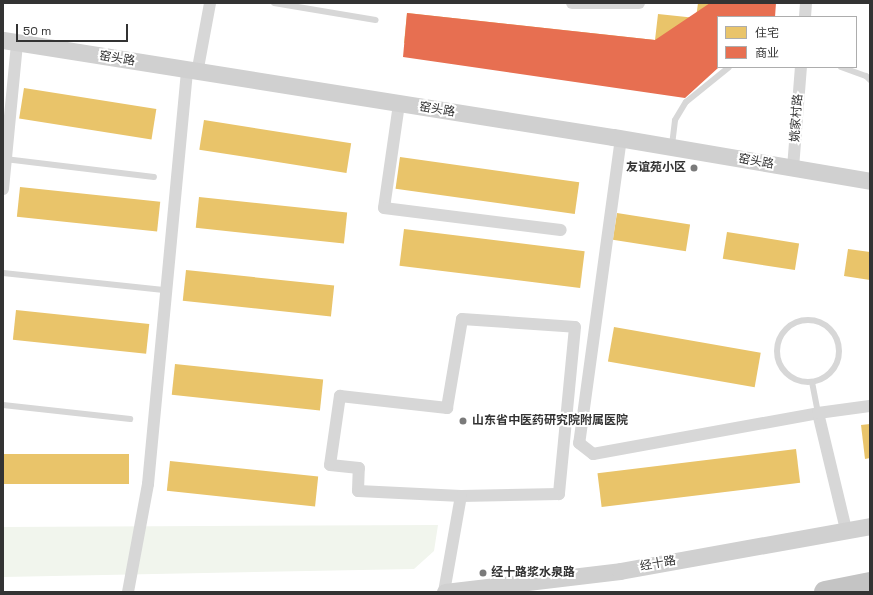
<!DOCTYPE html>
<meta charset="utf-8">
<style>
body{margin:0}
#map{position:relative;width:873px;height:595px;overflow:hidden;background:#fff;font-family:"Space Grotesk","Noto Sans SC",sans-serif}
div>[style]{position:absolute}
.green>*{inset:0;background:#f1f5ed}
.homes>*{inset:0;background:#e9c46a;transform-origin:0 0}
.shops>*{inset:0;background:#e76f51}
.lane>*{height:6px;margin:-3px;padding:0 3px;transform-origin:3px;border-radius:3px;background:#d7d7d7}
.lane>.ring{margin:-3px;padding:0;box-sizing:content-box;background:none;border:6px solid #d7d7d7;border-radius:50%}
.street>*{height:12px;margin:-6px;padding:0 6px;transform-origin:6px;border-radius:6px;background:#d7d7d7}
.secondary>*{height:17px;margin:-8.5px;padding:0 8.5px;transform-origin:8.5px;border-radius:8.5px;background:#d0d0d0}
.highway>*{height:22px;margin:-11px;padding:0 11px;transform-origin:11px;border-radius:11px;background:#c4c4c4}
.dots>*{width:11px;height:11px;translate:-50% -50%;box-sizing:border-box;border:2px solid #fff;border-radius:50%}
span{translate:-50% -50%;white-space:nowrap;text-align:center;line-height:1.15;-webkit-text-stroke:4px #fff;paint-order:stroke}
.street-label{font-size:12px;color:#333}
.poi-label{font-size:12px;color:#333;font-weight:700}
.right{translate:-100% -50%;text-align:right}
.left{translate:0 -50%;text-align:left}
.frame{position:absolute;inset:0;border:4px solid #333;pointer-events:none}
.legend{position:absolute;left:717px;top:16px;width:140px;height:52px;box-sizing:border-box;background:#fff;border:1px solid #adadad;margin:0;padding:5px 7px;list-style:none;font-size:12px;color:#333}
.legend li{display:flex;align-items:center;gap:8px;height:20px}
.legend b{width:20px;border:1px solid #adadad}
.scale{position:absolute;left:16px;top:24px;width:112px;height:18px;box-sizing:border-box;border:2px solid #333;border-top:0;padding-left:5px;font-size:12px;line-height:14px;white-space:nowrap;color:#333;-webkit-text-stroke:3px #fff;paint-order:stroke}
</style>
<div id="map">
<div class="green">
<i style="clip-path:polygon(438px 525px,434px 551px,414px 569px,3px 577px,3px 527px)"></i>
</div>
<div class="homes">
<i style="clip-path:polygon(698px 3px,765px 6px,763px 17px,718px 17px,718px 31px,696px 28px,693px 56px,659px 53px,658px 70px,404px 43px,407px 13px,655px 40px,658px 14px,696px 18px)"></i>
<i style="left:24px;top:88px;width:134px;height:31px;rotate:9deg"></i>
<i style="left:204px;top:120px;width:149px;height:30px;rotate:9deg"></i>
<i style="left:400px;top:157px;width:181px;height:32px;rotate:8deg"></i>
<i style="left:20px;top:187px;width:141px;height:30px;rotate:6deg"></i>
<i style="left:199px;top:197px;width:149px;height:31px;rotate:6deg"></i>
<i style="left:617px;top:213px;width:74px;height:27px;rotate:9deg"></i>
<i style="left:404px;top:229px;width:182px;height:37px;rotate:7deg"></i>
<i style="left:727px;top:232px;width:73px;height:27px;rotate:9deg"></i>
<i style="clip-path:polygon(848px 249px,870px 252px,870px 280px,844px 276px)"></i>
<i style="left:186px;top:270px;width:149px;height:31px;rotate:6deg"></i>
<i style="left:16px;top:310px;width:134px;height:30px;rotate:6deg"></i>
<i style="left:614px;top:327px;width:149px;height:35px;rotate:10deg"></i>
<i style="left:175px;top:364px;width:149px;height:31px;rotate:6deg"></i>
<i style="clip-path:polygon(870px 424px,870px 458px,865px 459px,861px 425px)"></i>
<i style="left:796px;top:449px;width:34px;height:200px;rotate:83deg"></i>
<i style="left:129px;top:454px;width:30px;height:126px;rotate:90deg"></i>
<i style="left:170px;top:461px;width:149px;height:30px;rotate:6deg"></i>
</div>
<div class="shops">
<i style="clip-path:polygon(710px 3px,776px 3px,775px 17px,718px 17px,718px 68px,685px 98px,403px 57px,407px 13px,655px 40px)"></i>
</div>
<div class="lane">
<i style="left:274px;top:3px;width:103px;rotate:9.5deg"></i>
<i style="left:841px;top:67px;width:27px;rotate:20deg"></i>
<i style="left:866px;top:76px;width:6px;rotate:45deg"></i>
<i style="left:672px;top:145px;width:25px;rotate:-83deg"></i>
<i style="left:675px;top:120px;width:21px;rotate:-59deg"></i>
<i style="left:686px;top:102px;width:55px;rotate:-39.1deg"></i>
<i style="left:5px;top:159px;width:150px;rotate:6.9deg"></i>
<i style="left:3px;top:273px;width:164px;rotate:6deg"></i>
<i class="ring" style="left:777px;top:320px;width:56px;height:56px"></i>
<i style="left:812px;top:382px;width:32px;rotate:79deg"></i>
<i style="left:3px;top:405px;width:128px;rotate:6.3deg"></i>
</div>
<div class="street">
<i style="left:572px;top:3px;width:67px"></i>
<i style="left:805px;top:17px;width:14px;rotate:-86deg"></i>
<i style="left:198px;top:68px;width:66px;rotate:-79.5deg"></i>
<i style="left:399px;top:104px;width:105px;rotate:98.2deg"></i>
<i style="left:384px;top:208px;width:178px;rotate:7.1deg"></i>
<i style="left:621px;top:138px;width:308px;rotate:97.8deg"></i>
<i style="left:579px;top:443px;width:18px;rotate:38deg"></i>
<i style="left:593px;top:454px;width:229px;rotate:-10.3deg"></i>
<i style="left:818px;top:413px;width:120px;rotate:76.5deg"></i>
<i style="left:793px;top:168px;width:101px;rotate:-85.5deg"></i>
<i style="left:3px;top:189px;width:147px;rotate:-84.5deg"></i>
<i style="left:462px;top:319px;width:113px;rotate:4deg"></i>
<i style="left:575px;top:327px;width:168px;rotate:95.5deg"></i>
<i style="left:559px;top:494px;width:98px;rotate:178.8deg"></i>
<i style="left:461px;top:496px;width:103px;rotate:-177.2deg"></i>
<i style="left:358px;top:491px;width:23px;rotate:-88deg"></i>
<i style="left:359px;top:468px;width:29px;rotate:-174deg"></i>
<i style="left:330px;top:465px;width:70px;rotate:-81.8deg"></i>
<i style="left:340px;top:396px;width:108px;rotate:6.4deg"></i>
<i style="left:447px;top:408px;width:90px;rotate:-80.4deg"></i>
<i style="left:818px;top:413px;width:52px;rotate:-7.7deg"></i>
<i style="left:128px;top:592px;width:110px;rotate:-79.5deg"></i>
<i style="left:148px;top:484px;width:416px;rotate:-84.6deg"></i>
<i style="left:444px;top:592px;width:97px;rotate:-80deg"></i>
</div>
<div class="secondary">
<i style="left:3px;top:40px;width:618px;rotate:9.04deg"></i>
<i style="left:613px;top:137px;width:261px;rotate:9.7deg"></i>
<i style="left:445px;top:592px;width:176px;rotate:-6.8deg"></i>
<i style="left:620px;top:571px;width:254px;rotate:-10.2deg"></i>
</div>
<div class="highway">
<i style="left:825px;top:592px;width:46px;rotate:-11.3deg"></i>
</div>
<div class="dots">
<i style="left:694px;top:168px;background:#7a7a7a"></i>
<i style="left:463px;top:421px;background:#7a7a7a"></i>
<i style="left:483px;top:573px;background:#7a7a7a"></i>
</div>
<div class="street-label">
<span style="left:117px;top:59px;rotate:9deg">窑头路</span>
<span style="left:437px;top:110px;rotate:9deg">窑头路</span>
<span style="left:797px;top:118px;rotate:-86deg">姚家村路</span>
<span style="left:756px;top:162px;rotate:10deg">窑头路</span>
<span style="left:658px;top:564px;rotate:-10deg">经十路</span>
</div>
<div class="poi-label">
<span class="right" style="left:686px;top:168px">友谊苑小区</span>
<span class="left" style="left:472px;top:421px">山东省中医药研究院附属医院</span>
<span class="left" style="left:491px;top:573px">经十路浆水泉路</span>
</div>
<div class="frame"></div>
<ul class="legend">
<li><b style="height:11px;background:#e9c46a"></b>住宅</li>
<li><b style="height:11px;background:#e76f51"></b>商业</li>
</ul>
<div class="scale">50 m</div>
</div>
